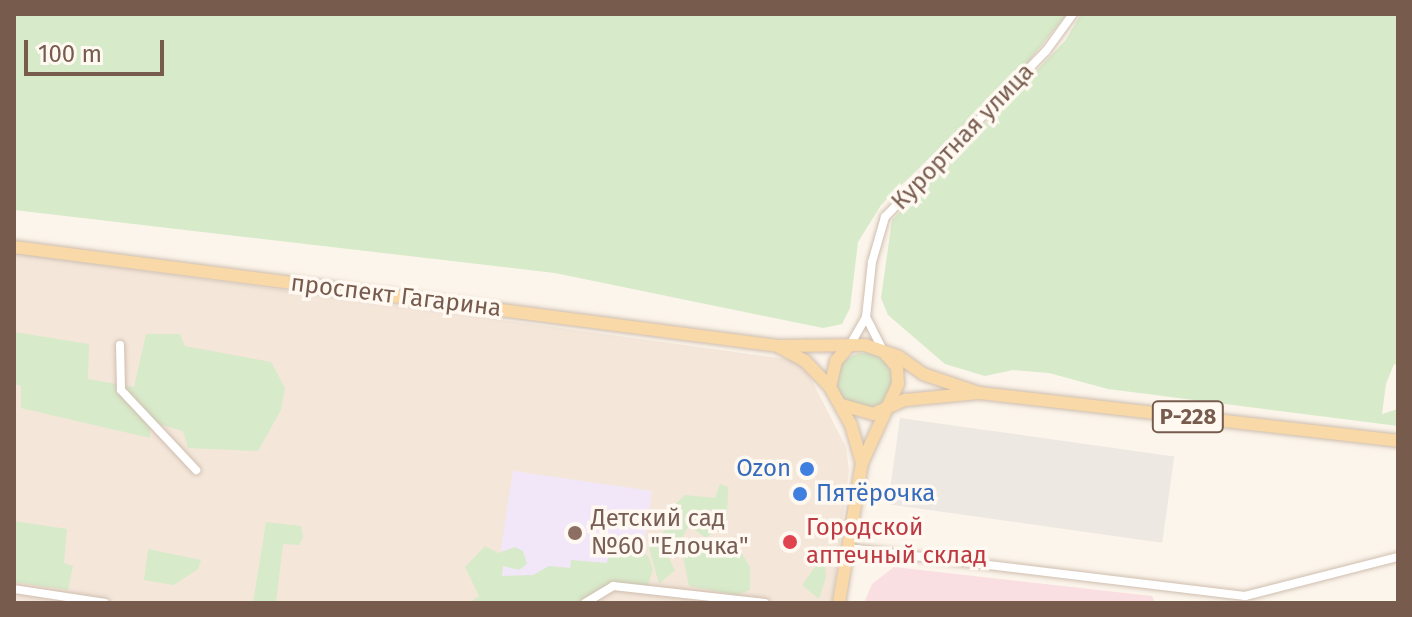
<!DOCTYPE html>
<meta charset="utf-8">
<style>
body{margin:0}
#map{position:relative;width:1412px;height:617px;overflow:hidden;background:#fcf5eb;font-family:"Fira Sans",sans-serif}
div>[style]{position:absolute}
.residential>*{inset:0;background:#f4e7da}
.industrial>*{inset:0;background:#eee8e3;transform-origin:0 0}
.education>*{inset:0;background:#f2e7f9}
.medical>*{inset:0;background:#fadfe2}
.green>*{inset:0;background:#d7eac9}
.round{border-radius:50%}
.roads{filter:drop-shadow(0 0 2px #cfbeb0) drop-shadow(0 0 2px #cfbeb0)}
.street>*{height:8px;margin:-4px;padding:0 4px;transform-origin:4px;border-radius:4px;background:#fff}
.primary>*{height:12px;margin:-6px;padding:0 6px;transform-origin:6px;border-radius:6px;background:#f8d9a7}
.dots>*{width:22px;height:22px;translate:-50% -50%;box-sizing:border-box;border:4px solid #fff9f2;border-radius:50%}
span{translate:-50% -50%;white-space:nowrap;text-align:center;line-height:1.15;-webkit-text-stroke:7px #fff9f2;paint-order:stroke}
.shield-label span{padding:2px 6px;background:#fff9f2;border:2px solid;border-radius:6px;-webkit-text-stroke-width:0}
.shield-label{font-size:22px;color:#775c4e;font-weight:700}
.street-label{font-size:24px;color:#775c4e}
.shop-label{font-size:24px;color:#366cbe}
.right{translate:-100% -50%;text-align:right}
.left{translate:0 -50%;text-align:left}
.education-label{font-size:24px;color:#785e54}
.health-label{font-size:24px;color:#be3a42}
.frame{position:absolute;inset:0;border:16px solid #775c4e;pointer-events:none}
.scale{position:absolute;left:24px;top:40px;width:140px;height:36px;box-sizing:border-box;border:4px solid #775c4e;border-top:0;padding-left:10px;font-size:24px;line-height:28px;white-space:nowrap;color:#775c4e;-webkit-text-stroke:6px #fff9f2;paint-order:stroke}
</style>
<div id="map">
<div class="residential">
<i style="clip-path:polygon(14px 253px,793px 360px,808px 373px,846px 447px,849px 470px,832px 603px,14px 603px)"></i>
</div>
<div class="industrial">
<i style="left:900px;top:418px;width:277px;height:87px;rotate:8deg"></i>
</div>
<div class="education">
<i style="clip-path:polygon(513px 471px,652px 491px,639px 579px,495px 588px)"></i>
</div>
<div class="medical">
<i style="clip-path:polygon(894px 567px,1152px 596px,1155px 603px,864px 603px,872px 584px)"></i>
</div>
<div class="green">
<i style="clip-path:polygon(14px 14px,1067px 14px,1029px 61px,881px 205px,858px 242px,850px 308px,842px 324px,823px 328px,555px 273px,14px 210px)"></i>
<i style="clip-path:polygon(1081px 14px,1398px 14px,1398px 366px,1394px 364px,1386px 384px,1382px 414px,1398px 409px,1398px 426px,1108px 389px,1049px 373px,1013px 370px,985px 376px,945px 364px,888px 315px,881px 298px,892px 220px,1065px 41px)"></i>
<i style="clip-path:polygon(14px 332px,89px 344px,88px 379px,134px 387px,146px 334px,180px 334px,185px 346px,271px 362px,285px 388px,281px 410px,258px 451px,188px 448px,183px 431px,150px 422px,150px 438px,21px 408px,21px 386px,14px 384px)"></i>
<i class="round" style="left:836px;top:353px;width:56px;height:56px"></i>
<i style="clip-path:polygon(720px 484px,728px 487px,727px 520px,706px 538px,689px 526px,669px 558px,675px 570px,659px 584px,649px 548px,667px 528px,654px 514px,668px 511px,685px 495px,715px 498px)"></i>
<i style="clip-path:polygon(14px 521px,67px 529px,64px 563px,73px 566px,68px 590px,14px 582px)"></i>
<i style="clip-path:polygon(266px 522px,301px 526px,303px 538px,299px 545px,283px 544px,276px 603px,253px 603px)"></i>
<i style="clip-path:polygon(618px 539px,648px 556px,653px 569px,647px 588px,612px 584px,581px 603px,469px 603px,479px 596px,465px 567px,485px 546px,498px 553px,515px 547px,523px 551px,527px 564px,519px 570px,503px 566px,502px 576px,533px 575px,549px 566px,570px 568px,571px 560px,607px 563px,611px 542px)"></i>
<i style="clip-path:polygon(695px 545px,725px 557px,741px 552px,750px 567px,750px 590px,737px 595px,689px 586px,682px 552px)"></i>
<i style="clip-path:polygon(148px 549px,201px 560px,198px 569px,174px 585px,144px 580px)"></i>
<i style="clip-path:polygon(818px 563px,825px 565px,826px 577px,819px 599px,802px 585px)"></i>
</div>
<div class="roads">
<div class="street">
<i style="left:866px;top:317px;width:36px;rotate:63deg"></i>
<i style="left:120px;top:345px;width:45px;rotate:88.7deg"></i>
<i style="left:121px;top:390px;width:110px;rotate:46.8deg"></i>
<i style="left:850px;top:345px;width:32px;rotate:-60deg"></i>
<i style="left:866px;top:317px;width:55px;rotate:-83.8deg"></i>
<i style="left:872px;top:262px;width:47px;rotate:-73.9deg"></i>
<i style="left:885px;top:217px;width:231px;rotate:-45.9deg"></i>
<i style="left:1046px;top:51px;width:46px;rotate:-53.9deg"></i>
<i style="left:848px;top:548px;width:400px;rotate:6.9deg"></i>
<i style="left:1245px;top:596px;width:158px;rotate:-14.3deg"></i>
<i style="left:14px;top:589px;width:92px;rotate:8.7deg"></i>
<i style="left:585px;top:603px;width:33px;rotate:-31deg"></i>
<i style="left:613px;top:586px;width:153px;rotate:6.4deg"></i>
</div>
<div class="primary">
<i style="left:14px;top:247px;width:770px;rotate:7.38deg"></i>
<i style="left:778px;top:346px;width:87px;rotate:-0.7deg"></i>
<i style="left:865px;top:345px;width:36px;rotate:19deg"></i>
<i style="left:899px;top:357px;width:29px;rotate:35deg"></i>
<i style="left:923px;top:374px;width:59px;rotate:18.7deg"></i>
<i style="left:779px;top:347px;width:30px;rotate:28deg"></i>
<i style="left:805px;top:361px;width:36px;rotate:46deg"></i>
<i style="left:830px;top:387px;width:43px;rotate:61.1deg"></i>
<i style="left:851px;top:425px;width:40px;rotate:74deg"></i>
<i style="left:830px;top:387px;width:27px;rotate:-77deg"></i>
<i style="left:836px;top:361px;width:21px;rotate:-49deg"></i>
<i style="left:842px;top:405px;width:32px;rotate:16deg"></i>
<i style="left:873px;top:414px;width:35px;rotate:-24deg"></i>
<i style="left:905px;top:400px;width:74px;rotate:-5.4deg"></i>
<i style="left:979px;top:393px;width:422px;rotate:6.5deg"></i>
<i style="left:839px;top:603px;width:142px;rotate:-80.7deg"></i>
<i style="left:862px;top:463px;width:87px;rotate:-65.5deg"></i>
<i style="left:898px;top:384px;width:17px;rotate:-93deg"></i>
<i style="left:897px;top:367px;width:20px;rotate:-131deg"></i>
</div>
</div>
<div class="dots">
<i style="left:807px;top:469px;background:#3f7fe0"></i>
<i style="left:800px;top:494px;background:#3f7fe0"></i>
<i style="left:575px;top:533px;background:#8d6e63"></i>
<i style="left:790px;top:542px;background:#e0444e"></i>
</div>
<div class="shield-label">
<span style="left:1188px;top:417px">Р-228</span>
</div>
<div class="street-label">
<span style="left:963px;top:137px;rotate:-46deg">Курортная улица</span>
<span style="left:396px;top:296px;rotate:7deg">проспект Гагарина</span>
</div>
<div class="shop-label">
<span class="right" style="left:791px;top:469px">Ozon</span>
<span class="left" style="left:816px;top:494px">Пятёрочка</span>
</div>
<div class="education-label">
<span class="left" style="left:591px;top:533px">Детский сад<br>№60 "Елочка"</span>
</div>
<div class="health-label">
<span class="left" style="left:806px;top:542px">Городской<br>аптечный склад</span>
</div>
<div class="frame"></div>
<div class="scale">100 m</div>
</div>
